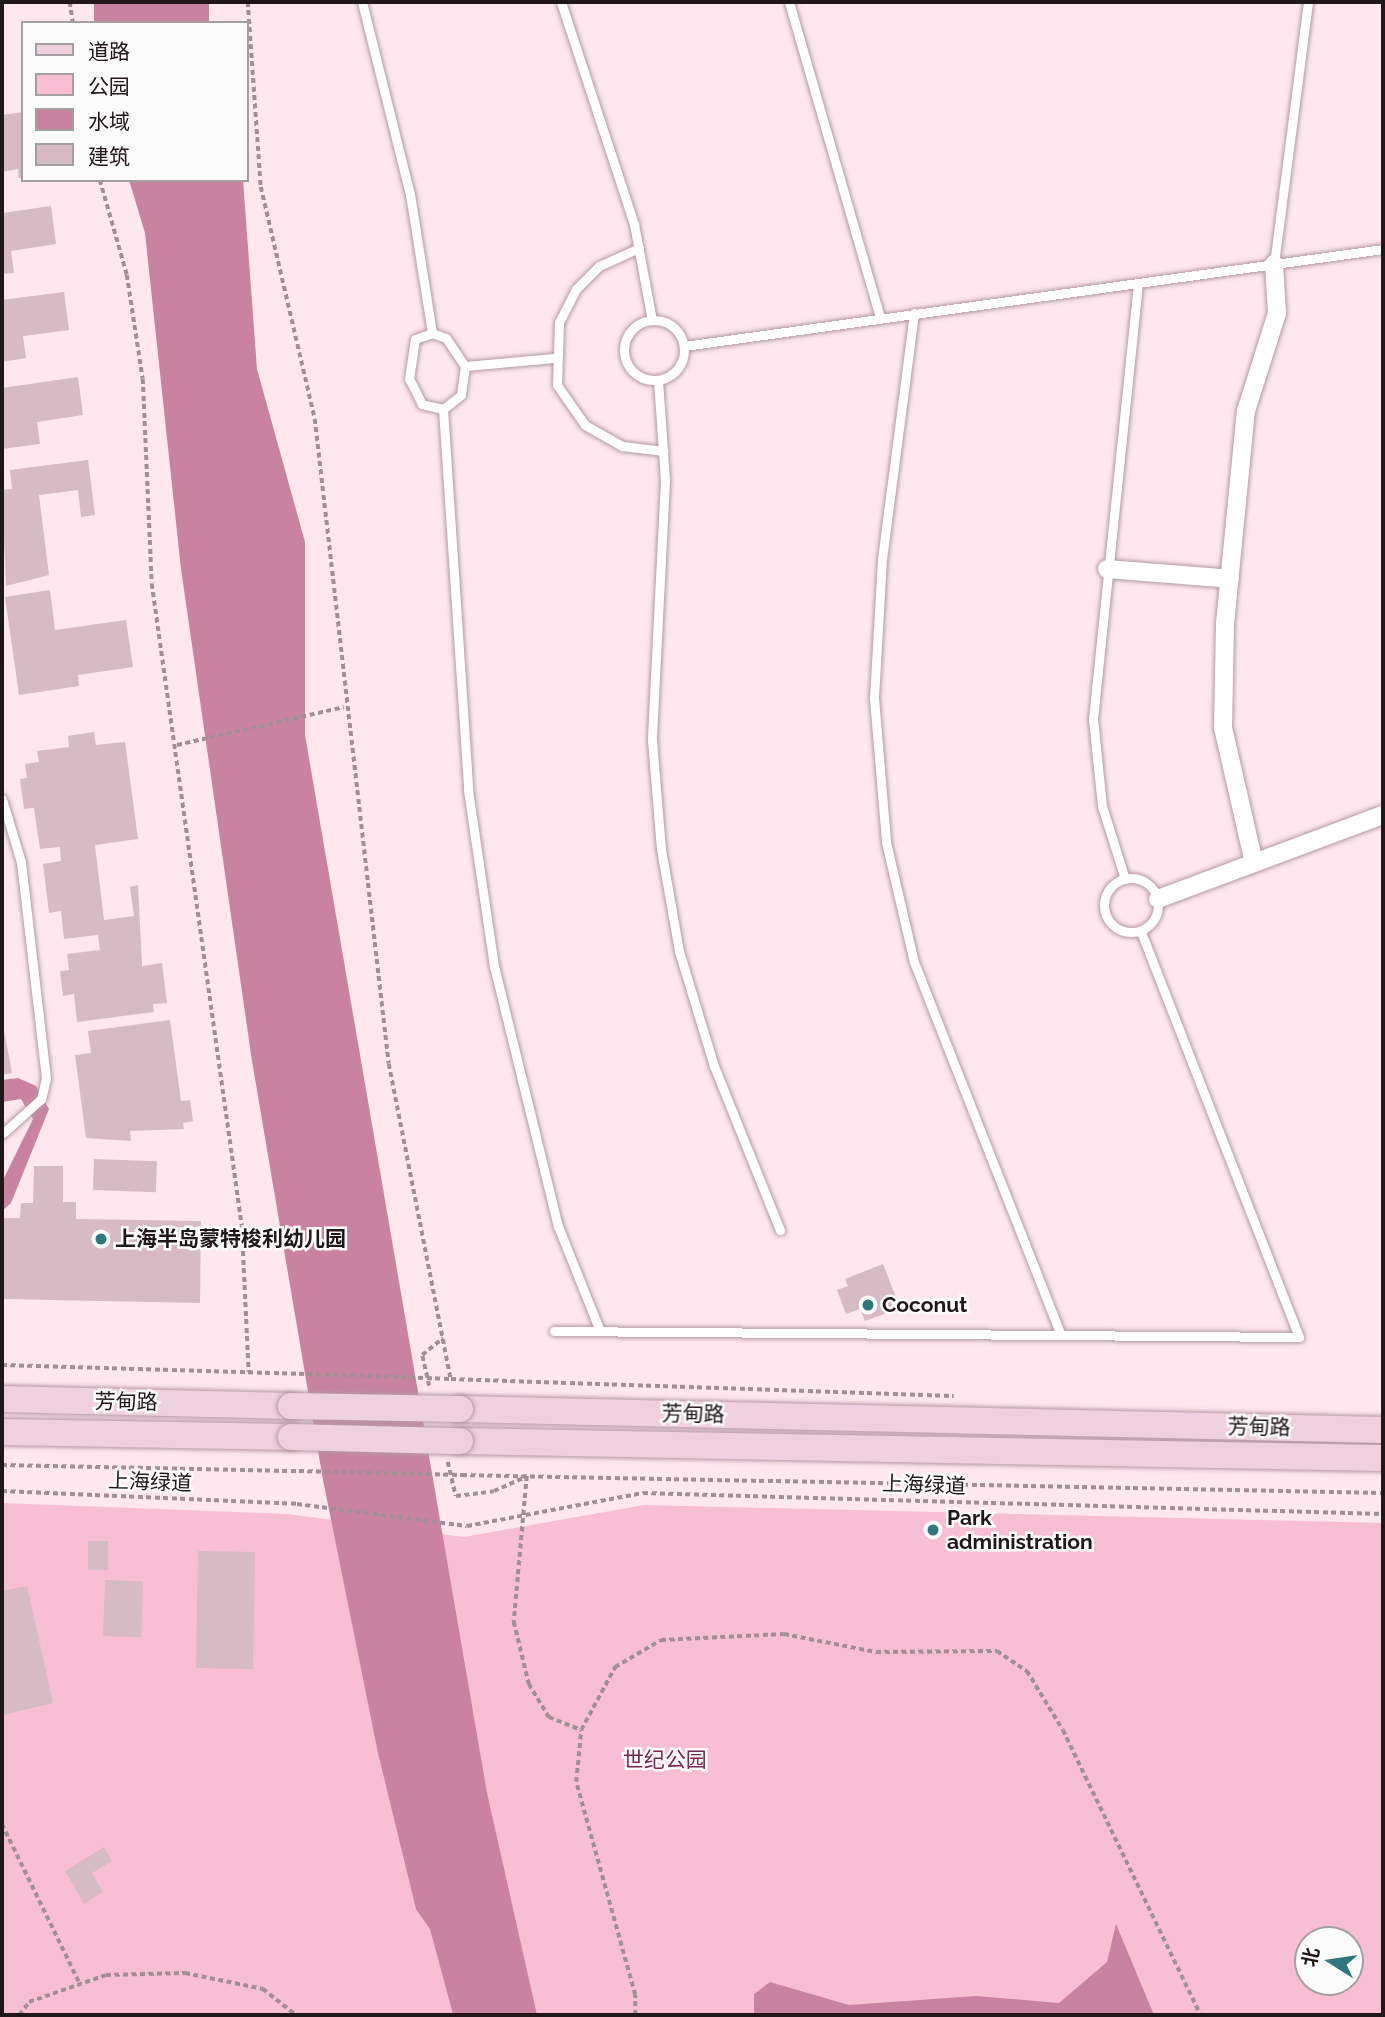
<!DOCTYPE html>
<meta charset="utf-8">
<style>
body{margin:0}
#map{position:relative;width:1385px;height:2017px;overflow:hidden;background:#fee7ef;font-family:Raleway,"Noto Sans SC",sans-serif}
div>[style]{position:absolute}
.green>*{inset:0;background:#f7bed4}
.water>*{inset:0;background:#c983a0;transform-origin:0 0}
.building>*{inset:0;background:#d6bac4;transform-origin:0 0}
.path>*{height:3.5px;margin-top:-1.75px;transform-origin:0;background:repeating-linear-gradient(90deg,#a18f96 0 5px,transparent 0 8.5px)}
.roads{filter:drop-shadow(0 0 2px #b599a4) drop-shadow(0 0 2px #b599a4)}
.lane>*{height:9px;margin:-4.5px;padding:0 4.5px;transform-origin:4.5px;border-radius:4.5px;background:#fff}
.lane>.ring{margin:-4.5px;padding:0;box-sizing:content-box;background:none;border:9px solid #fff;border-radius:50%}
.street>*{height:18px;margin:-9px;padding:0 9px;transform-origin:9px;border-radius:9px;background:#fff}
.secondary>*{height:26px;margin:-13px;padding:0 13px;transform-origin:13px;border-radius:13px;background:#eed0de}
.path-bridge>*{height:3.5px;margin-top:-1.75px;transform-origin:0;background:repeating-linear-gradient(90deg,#a18f96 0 5px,transparent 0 8.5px)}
.bridges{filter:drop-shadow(0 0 2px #b599a4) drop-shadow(0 0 2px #b599a4)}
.secondary-bridge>*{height:26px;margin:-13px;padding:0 13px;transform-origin:13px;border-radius:13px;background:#eed0de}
.dots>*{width:19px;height:19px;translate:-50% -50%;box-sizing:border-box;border:4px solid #fbfbfb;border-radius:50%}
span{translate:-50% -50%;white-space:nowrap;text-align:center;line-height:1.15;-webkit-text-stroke:5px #fbfbfb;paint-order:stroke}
.poi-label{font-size:21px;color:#21171b;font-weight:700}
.left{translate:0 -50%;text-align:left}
.street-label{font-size:21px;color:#21171b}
.park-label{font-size:21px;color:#7a2650}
.frame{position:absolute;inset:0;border:4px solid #21171b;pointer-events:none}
.legend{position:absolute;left:21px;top:21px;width:228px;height:161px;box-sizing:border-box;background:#fbfbfb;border:2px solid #a4a0a1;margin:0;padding:9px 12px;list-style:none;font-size:21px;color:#21171b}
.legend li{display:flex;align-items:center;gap:14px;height:35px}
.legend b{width:35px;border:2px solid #a4a0a1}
.north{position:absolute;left:1294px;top:1926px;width:70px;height:70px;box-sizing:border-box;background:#fbfbfb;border:2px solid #a4a0a1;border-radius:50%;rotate:282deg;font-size:19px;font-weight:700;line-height:28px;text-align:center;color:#21171b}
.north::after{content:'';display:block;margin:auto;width:24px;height:32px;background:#2e777e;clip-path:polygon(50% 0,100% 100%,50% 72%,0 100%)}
</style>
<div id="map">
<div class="green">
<i style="clip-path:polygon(evenodd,2px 1503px,287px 1514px,464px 1537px,644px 1505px,1383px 1523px,1383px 2015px,2px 2015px,2px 1503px,1308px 1940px,1350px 1940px,1350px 1982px,1308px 1982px,1308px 1940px)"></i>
</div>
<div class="water">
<i style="left:94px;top:2px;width:115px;height:21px"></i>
<i style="clip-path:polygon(129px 180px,243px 180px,257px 369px,305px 542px,305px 735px,487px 1793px,537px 2015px,453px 2014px,430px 1929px,416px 1909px,378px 1753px,323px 1480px,252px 1061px,181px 569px,145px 233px)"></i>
<i style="clip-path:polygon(18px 1078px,36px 1086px,49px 1109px,11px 1203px,2px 1211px,2px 1182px,33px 1119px,21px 1099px,2px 1102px,2px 1080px)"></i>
<i style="clip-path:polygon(1116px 1924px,1154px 2015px,754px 2015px,754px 1994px,770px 1982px,849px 2005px,976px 1996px,1059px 2003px,1107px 1962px)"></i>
</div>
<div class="building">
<i style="clip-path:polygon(23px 112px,23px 177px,19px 178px,18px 169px,2px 172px,2px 115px)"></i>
<i style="clip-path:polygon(51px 206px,56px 244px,11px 251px,14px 273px,2px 274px,2px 213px)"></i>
<i style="clip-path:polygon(64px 292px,69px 330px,23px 336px,26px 358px,2px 362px,2px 300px)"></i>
<i style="clip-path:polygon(78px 377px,83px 415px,37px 422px,40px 444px,2px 449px,2px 388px)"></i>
<i style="clip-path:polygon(88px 460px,95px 515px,81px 517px,78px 490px,39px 495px,49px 575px,6px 586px,2px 490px,12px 489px,10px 470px)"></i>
<i style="clip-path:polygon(50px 590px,55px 630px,126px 620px,133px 667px,78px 675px,79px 686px,19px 695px,5px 597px)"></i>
<i style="clip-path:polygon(94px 732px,96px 745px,125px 742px,138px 839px,95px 845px,104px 920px,134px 916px,130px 887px,138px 885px,142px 966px,162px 963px,167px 1003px,153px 1004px,154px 1012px,77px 1022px,74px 994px,63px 996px,60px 971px,69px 970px,67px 954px,100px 950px,98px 935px,64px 939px,61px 911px,49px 913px,43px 864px,61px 861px,60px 847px,40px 849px,34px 808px,24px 809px,20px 779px,27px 778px,25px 764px,39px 762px,37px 751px,69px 747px,68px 736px)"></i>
<i style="clip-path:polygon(2px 1020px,12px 1073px,2px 1075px)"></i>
<i style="clip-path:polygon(170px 1020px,181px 1101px,190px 1100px,193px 1121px,183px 1123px,184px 1129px,130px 1131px,131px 1141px,86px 1138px,75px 1055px,91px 1053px,88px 1031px)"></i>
<i style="left:94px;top:1159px;width:63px;height:31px;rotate:2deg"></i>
<i style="clip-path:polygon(34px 1166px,63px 1166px,63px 1202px,76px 1202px,76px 1219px,201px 1221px,200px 1303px,4px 1299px,2px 1218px,20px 1218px,21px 1203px,33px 1203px)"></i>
<i style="clip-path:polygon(883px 1264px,900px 1308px,865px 1321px,860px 1309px,846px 1314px,837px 1290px,848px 1286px,845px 1279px)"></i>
<i style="left:88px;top:1541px;width:20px;height:29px"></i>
<i style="left:198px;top:1551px;width:57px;height:117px;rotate:1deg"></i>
<i style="left:105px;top:1580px;width:38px;height:56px;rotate:2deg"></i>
<i style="clip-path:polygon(27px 1586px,53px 1703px,2px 1715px,2px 1591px)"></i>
<i style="clip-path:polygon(104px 1847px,112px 1861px,92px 1873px,103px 1892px,84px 1904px,65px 1871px)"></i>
</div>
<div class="path">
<i style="left:70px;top:2px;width:21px;rotate:82deg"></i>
<i style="left:248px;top:2px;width:185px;rotate:86deg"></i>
<i style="left:261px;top:187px;width:238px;rotate:76.9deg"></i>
<i style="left:315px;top:419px;width:649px;rotate:83.46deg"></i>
<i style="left:389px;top:1064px;width:321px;rotate:78.9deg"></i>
<i style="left:451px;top:1379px;width:503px;rotate:1.94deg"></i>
<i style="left:100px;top:180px;width:99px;rotate:74.1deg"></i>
<i style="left:127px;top:275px;width:105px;rotate:81.3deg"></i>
<i style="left:143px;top:379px;width:205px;rotate:87.5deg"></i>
<i style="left:152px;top:584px;width:648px;rotate:82.02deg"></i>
<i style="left:242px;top:1226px;width:146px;rotate:87.3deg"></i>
<i style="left:177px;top:745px;width:171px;rotate:-12.8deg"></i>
<i style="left:2px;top:1365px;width:340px;rotate:1.7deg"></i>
<i style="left:429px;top:1386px;width:32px;rotate:-103deg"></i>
<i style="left:422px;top:1355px;width:27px;rotate:-39deg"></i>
<i style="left:448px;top:1462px;width:35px;rotate:77deg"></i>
<i style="left:456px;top:1496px;width:38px;rotate:-7deg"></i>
<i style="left:494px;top:1491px;width:36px;rotate:-24deg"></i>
<i style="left:527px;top:1476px;width:147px;rotate:95.1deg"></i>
<i style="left:514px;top:1622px;width:64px;rotate:76.4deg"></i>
<i style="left:529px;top:1684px;width:39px;rotate:59deg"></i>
<i style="left:549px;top:1717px;width:35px;rotate:22deg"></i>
<i style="left:2px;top:1465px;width:297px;rotate:1.2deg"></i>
<i style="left:462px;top:1475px;width:921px;rotate:1.12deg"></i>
<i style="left:2px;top:1491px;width:295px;rotate:2.5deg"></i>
<i style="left:297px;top:1504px;width:171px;rotate:7.4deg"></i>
<i style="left:467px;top:1526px;width:179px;rotate:-10.6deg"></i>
<i style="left:643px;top:1493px;width:740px;rotate:1.63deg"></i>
<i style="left:2px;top:1824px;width:178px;rotate:64deg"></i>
<i style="left:19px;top:2015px;width:16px;rotate:-52deg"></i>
<i style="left:29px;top:2002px;width:82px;rotate:-19.3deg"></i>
<i style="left:106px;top:1975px;width:79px;rotate:-1.5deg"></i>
<i style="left:185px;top:1973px;width:80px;rotate:11.6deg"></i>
<i style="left:263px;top:1989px;width:42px;rotate:38.2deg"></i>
<i style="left:635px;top:2015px;width:20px;rotate:-90deg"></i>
<i style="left:635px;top:1995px;width:221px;rotate:-105.5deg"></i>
<i style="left:576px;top:1782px;width:52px;rotate:-84.5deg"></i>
<i style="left:581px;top:1730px;width:72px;rotate:-61.6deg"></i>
<i style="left:615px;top:1667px;width:53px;rotate:-30.4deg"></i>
<i style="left:661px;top:1640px;width:123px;rotate:-2.8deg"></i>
<i style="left:784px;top:1634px;width:94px;rotate:11.1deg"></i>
<i style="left:876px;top:1652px;width:121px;rotate:-0.5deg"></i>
<i style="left:997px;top:1651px;width:36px;rotate:34deg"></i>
<i style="left:1027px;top:1671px;width:69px;rotate:58.6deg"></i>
<i style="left:1063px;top:1730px;width:317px;rotate:64.2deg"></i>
</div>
<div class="roads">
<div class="lane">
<i style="left:362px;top:2px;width:198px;rotate:76deg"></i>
<i style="left:410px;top:194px;width:141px;rotate:81deg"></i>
<i style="left:561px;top:2px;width:234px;rotate:71.8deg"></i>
<i style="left:634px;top:224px;width:98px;rotate:79.4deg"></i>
<i style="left:789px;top:2px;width:329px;rotate:73.9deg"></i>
<i style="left:639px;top:248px;width:44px;rotate:155.8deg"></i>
<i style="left:599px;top:266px;width:33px;rotate:135deg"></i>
<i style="left:576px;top:289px;width:37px;rotate:117deg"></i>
<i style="left:559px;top:322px;width:63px;rotate:91.8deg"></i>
<i style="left:557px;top:385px;width:49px;rotate:55deg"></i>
<i style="left:585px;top:425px;width:43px;rotate:29.6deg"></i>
<i style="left:622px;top:446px;width:42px;rotate:6.8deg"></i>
<i style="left:1274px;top:264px;width:264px;rotate:-82.6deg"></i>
<i style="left:914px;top:313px;width:248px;rotate:97.4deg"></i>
<i style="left:882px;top:559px;width:139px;rotate:93.3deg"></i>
<i style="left:874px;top:698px;width:144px;rotate:85.2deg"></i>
<i style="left:886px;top:842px;width:123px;rotate:76.9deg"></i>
<i style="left:914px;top:962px;width:401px;rotate:68.5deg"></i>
<i class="ring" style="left:624px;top:320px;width:51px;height:51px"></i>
<i style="left:432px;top:333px;width:15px;rotate:20deg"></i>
<i style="left:446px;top:338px;width:34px;rotate:56deg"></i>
<i style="left:465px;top:366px;width:29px;rotate:98deg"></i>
<i style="left:461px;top:395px;width:23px;rotate:142deg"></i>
<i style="left:443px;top:409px;width:22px;rotate:-167deg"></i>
<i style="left:422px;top:404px;width:28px;rotate:-117deg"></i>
<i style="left:409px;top:379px;width:40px;rotate:-81.5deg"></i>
<i style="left:415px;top:339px;width:18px;rotate:-19deg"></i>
<i style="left:684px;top:346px;width:706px;rotate:-7.9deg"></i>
<i style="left:465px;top:366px;width:90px;rotate:-5.1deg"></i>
<i style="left:658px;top:380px;width:100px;rotate:86deg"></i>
<i style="left:665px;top:480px;width:260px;rotate:92.9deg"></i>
<i style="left:652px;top:740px;width:109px;rotate:85.3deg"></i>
<i style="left:661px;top:849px;width:104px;rotate:80deg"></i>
<i style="left:679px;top:951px;width:120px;rotate:73.1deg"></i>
<i style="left:714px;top:1066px;width:177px;rotate:68.1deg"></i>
<i style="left:443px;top:409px;width:382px;rotate:86.2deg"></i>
<i style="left:468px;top:790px;width:178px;rotate:81.6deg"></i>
<i style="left:494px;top:966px;width:268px;rotate:76.2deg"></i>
<i style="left:558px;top:1226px;width:113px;rotate:68.2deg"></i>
<i style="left:2px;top:799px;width:66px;rotate:73.2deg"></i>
<i style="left:21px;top:862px;width:217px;rotate:83.4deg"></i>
<i style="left:46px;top:1078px;width:22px;rotate:103deg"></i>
<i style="left:41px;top:1099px;width:52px;rotate:138.1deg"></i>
<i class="ring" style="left:1104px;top:878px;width:45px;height:45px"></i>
<i style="left:1125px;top:879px;width:77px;rotate:-107.5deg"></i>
<i style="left:1102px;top:806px;width:87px;rotate:-95.9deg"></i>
<i style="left:1093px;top:719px;width:438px;rotate:-84.1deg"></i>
<i style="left:554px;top:1331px;width:745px;rotate:0.46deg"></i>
<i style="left:1299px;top:1337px;width:436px;rotate:-111.3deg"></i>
</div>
<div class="street">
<i style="left:1107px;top:569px;width:123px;rotate:4.6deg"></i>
<i style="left:1254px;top:863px;width:139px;rotate:-102.9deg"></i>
<i style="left:1223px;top:728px;width:104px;rotate:-88.9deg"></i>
<i style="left:1225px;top:624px;width:214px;rotate:-84.4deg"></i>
<i style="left:1246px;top:411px;width:103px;rotate:-72.4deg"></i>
<i style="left:1277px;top:313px;width:49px;rotate:-93.5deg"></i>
<i style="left:1158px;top:899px;width:240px;rotate:-20.5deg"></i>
</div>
<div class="secondary">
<i style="left:2px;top:1399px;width:289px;rotate:1.4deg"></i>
<i style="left:460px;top:1409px;width:923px;rotate:1.3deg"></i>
<i style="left:2px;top:1432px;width:289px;rotate:1deg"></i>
<i style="left:460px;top:1441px;width:923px;rotate:1.06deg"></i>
</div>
</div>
<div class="path-bridge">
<i style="left:342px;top:1375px;width:109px;rotate:2.1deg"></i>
<i style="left:299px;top:1471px;width:163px;rotate:1.4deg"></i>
</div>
<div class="bridges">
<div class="secondary-bridge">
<i style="left:291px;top:1406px;width:169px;rotate:1deg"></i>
<i style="left:291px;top:1437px;width:169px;rotate:1.4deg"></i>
</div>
</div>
<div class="dots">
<i style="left:101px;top:1239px;background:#2e777e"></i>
<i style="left:868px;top:1305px;background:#2e777e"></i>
<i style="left:933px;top:1530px;background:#2e777e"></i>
</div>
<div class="poi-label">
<span class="left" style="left:115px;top:1239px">上海半岛蒙特梭利幼儿园</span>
<span class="left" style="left:882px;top:1305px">Coconut</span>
<span class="left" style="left:947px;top:1530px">Park<br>administration</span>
</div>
<div class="street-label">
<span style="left:126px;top:1402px;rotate:1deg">芳甸路</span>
<span style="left:693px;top:1414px;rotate:1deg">芳甸路</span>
<span style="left:1259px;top:1427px;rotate:1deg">芳甸路</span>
<span style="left:150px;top:1482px;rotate:2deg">上海绿道</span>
<span style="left:924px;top:1485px;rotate:2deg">上海绿道</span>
</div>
<div class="park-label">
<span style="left:665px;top:1760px">世纪公园</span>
</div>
<div class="frame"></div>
<ul class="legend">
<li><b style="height:9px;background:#eed0de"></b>道路</li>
<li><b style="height:19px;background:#f7bed4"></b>公园</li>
<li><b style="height:19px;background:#c983a0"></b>水域</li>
<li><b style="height:19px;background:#d6bac4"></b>建筑</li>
</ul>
<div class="north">北</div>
</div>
